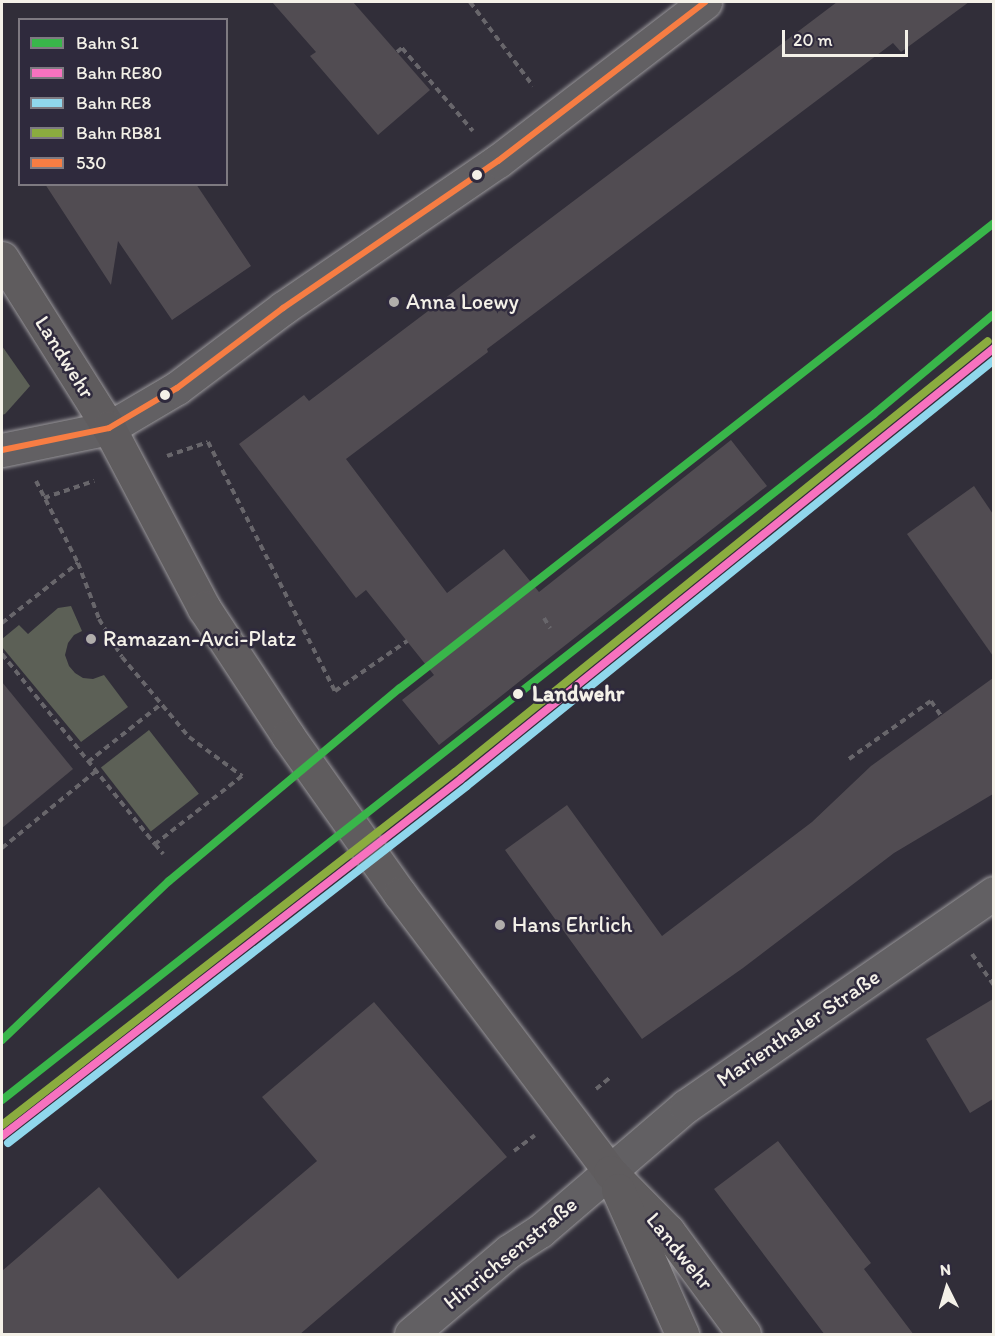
<!DOCTYPE html>
<meta charset="utf-8">
<style>
body{margin:0}
#map{position:relative;width:995px;height:1336px;overflow:hidden;background:#312e39;font-family:Itim,sans-serif}
div>[style]{position:absolute}
.green>*{inset:0;background:#5c6056;transform-origin:0 0}
.building>*{inset:0;background:#514c52}
.path>*{height:4px;margin-top:-2px;transform-origin:0;background:repeating-linear-gradient(90deg,#68666b 0 6px,transparent 0 10.5px)}
.roads{filter:drop-shadow(0 0 2px #9a989b) drop-shadow(0 0 2px #9a989b)}
.minor>*{height:33px;margin:-16.5px;padding:0 16.5px;transform-origin:16.5px;border-radius:16.5px;background:#626063}
.tertiary>*{height:33px;margin:-16.5px;padding:0 16.5px;transform-origin:16.5px;border-radius:16.5px;background:#626063}
.primary>*{height:33px;margin:-16.5px;padding:0 16.5px;transform-origin:16.5px;border-radius:16.5px;background:#5f5c5e}
.bus-1>*{height:6px;margin:-3px;padding:0 3px;transform-origin:3px;border-radius:3px;background:#f77d43}
.rail-1>*{height:8px;margin:-4px;padding:0 4px;transform-origin:4px;border-radius:4px;background:#39b64a}
.rail-2>*{height:8px;margin:-4px;padding:0 4px;transform-origin:4px;border-radius:4px;background:#f772bf}
.rail-3>*{height:8px;margin:-4px;padding:0 4px;transform-origin:4px;border-radius:4px;background:#90d7ec}
.rail-4>*{height:8px;margin:-4px;padding:0 4px;transform-origin:4px;border-radius:4px;background:#8bac3f}
.dots>*{width:16px;height:16px;translate:-50% -50%;box-sizing:border-box;border:3px solid #2f2a3d;border-radius:50%}
span{translate:-50% -50%;white-space:nowrap;text-align:center;line-height:1.15;-webkit-text-stroke:5px #2f2a3d;paint-order:stroke}
.poi-label{font-size:22px;color:#f4f1e8}
.left{translate:0 -50%;text-align:left}
.street-label{font-size:22px;color:#f4f1e8}
.stop-label{font-size:22px;color:#f4f1e8;font-weight:700}
.frame{position:absolute;inset:0;border:3px solid #f4f1e8;pointer-events:none}
.legend{position:absolute;left:18px;top:18px;width:210px;height:168px;box-sizing:border-box;background:#2f2a3d;border:2px solid #7e7a81;margin:0;padding:8px 10px;list-style:none;font-size:18px;color:#f4f1e8}
.legend li{display:flex;align-items:center;gap:12px;height:30px}
.legend b{width:30px;border:2px solid #7e7a81}
.north{position:absolute;left:917px;top:1258px;width:60px;height:60px;-webkit-text-stroke:4px #2f2a3d;paint-order:stroke;rotate:355deg;font-size:16px;font-weight:700;line-height:24px;text-align:center;color:#f4f1e8}
.north::after{content:'';display:block;margin:auto;width:21px;height:27px;background:#f4f1e8;clip-path:polygon(50% 0,100% 100%,50% 72%,0 100%)}
.scale{position:absolute;left:782px;top:30px;width:126px;height:27px;box-sizing:border-box;border:3px solid #f4f1e8;border-top:0;padding-left:8px;font-size:18px;line-height:21px;white-space:nowrap;color:#f4f1e8;-webkit-text-stroke:4px #2f2a3d;paint-order:stroke}
</style>
<div id="map">
<div class="green">
<i style="clip-path:polygon(2px 346px,30px 386px,5px 414px,2px 415px)"></i>
<i style="clip-path:polygon(71px 606px,82px 631px,74px 635px,68px 643px,65px 655px,69px 666px,75px 673px,83px 678px,93px 679px,104px 675px,128px 707px,81px 742px,2px 647px,2px 639px,19px 625px,28px 634px,58px 608px)"></i>
<i style="left:149px;top:730px;width:81px;height:61px;rotate:52deg"></i>
</div>
<div class="building">
<i style="clip-path:polygon(272px 2px,353px 2px,430px 90px,378px 135px,310px 56px,316px 52px)"></i>
<i style="clip-path:polygon(837px 2px,969px 2px,901px 52px,893px 43px,487px 349px,488px 352px,346px 459px,447px 593px,504px 549px,539px 592px,731px 440px,767px 486px,439px 745px,402px 700px,434px 675px,366px 590px,356px 598px,239px 444px,304px 395px,309px 401px)"></i>
<i style="clip-path:polygon(45px 184px,196px 184px,251px 266px,172px 320px,118px 241px,111px 285px)"></i>
<i style="clip-path:polygon(974px 486px,993px 514px,993px 656px,907px 534px)"></i>
<i style="clip-path:polygon(993px 678px,993px 794px,894px 853px,743px 968px,642px 1039px,505px 850px,567px 805px,662px 936px,812px 822px,871px 766px)"></i>
<i style="clip-path:polygon(2px 682px,73px 769px,2px 828px)"></i>
<i style="clip-path:polygon(993px 999px,993px 1099px,970px 1113px,926px 1039px)"></i>
<i style="clip-path:polygon(374px 1002px,507px 1157px,299px 1335px,2px 1335px,2px 1271px,99px 1187px,178px 1279px,317px 1161px,262px 1097px)"></i>
<i style="clip-path:polygon(778px 1141px,871px 1263px,864px 1269px,914px 1335px,825px 1335px,714px 1189px)"></i>
</div>
<div class="path">
<i style="left:470px;top:2px;width:105px;rotate:53.1deg"></i>
<i style="left:397px;top:52px;width:6px;rotate:-39deg"></i>
<i style="left:402px;top:48px;width:109px;rotate:49.5deg"></i>
<i style="left:167px;top:456px;width:43px;rotate:-18.9deg"></i>
<i style="left:208px;top:442px;width:280px;rotate:63deg"></i>
<i style="left:335px;top:691px;width:88px;rotate:-34.8deg"></i>
<i style="left:36px;top:481px;width:92px;rotate:62.9deg"></i>
<i style="left:78px;top:563px;width:60px;rotate:69.4deg"></i>
<i style="left:99px;top:619px;width:44px;rotate:58.8deg"></i>
<i style="left:122px;top:657px;width:104px;rotate:50.1deg"></i>
<i style="left:189px;top:737px;width:66px;rotate:36.3deg"></i>
<i style="left:242px;top:776px;width:110px;rotate:142deg"></i>
<i style="left:155px;top:844px;width:13px;rotate:51deg"></i>
<i style="left:44px;top:498px;width:53px;rotate:-18.8deg"></i>
<i style="left:544px;top:618px;width:12px;rotate:59deg"></i>
<i style="left:2px;top:623px;width:97px;rotate:-38.3deg"></i>
<i style="left:2px;top:654px;width:244px;rotate:51.2deg"></i>
<i style="left:849px;top:759px;width:100px;rotate:-35.3deg"></i>
<i style="left:931px;top:701px;width:18px;rotate:56deg"></i>
<i style="left:88px;top:762px;width:92px;rotate:-38.4deg"></i>
<i style="left:2px;top:848px;width:120px;rotate:-39.3deg"></i>
<i style="left:972px;top:954px;width:39px;rotate:55deg"></i>
<i style="left:596px;top:1089px;width:19px;rotate:-39deg"></i>
<i style="left:514px;top:1151px;width:26px;rotate:-37deg"></i>
</div>
<div class="roads">
<div class="minor">
<i style="left:2px;top:450px;width:109px;rotate:-11.6deg"></i>
<i style="left:411px;top:1334px;width:128px;rotate:-40.3deg"></i>
<i style="left:509px;top:1251px;width:37px;rotate:-33deg"></i>
<i style="left:540px;top:1231px;width:192px;rotate:-40.6deg"></i>
<i style="left:686px;top:1106px;width:374px;rotate:-34.7deg"></i>
</div>
<div class="tertiary">
<i style="left:109px;top:428px;width:79px;rotate:-30.5deg"></i>
<i style="left:177px;top:388px;width:133px;rotate:-37deg"></i>
<i style="left:283px;top:308px;width:260px;rotate:-34.4deg"></i>
<i style="left:498px;top:161px;width:261px;rotate:-37.5deg"></i>
</div>
<div class="primary">
<i style="left:2px;top:258px;width:201px;rotate:57.8deg"></i>
<i style="left:109px;top:428px;width:204px;rotate:62.2deg"></i>
<i style="left:204px;top:608px;width:153px;rotate:56.7deg"></i>
<i style="left:288px;top:736px;width:194px;rotate:54.7deg"></i>
<i style="left:400px;top:894px;width:348px;rotate:52.9deg"></i>
<i style="left:610px;top:1172px;width:83px;rotate:45.5deg"></i>
<i style="left:668px;top:1231px;width:128px;rotate:53.6deg"></i>
<i style="left:618px;top:1190px;width:158px;rotate:66deg"></i>
</div>
</div>
<div class="bus-1">
<i style="left:2px;top:450px;width:109px;rotate:-11.6deg"></i>
<i style="left:109px;top:428px;width:79px;rotate:-30.5deg"></i>
<i style="left:177px;top:388px;width:133px;rotate:-37deg"></i>
<i style="left:283px;top:308px;width:260px;rotate:-34.4deg"></i>
<i style="left:498px;top:161px;width:261px;rotate:-37.5deg"></i>
</div>
<div class="rail-1">
<i style="left:2px;top:1040px;width:231px;rotate:-43.6deg"></i>
<i style="left:169px;top:881px;width:300px;rotate:-39.9deg"></i>
<i style="left:399px;top:689px;width:756px;rotate:-38.07deg"></i>
<i style="left:2px;top:1100px;width:1109px;rotate:-38.19deg"></i>
<i style="left:874px;top:414px;width:156px;rotate:-39.8deg"></i>
</div>
<div class="rail-2">
<i style="left:2px;top:1136px;width:581px;rotate:-37.87deg"></i>
<i style="left:461px;top:779px;width:685px;rotate:-38.96deg"></i>
</div>
<div class="rail-3">
<i style="left:8px;top:1143px;width:581px;rotate:-37.87deg"></i>
<i style="left:467px;top:786px;width:678px;rotate:-38.95deg"></i>
</div>
<div class="rail-4">
<i style="left:2px;top:1125px;width:574px;rotate:-37.93deg"></i>
<i style="left:455px;top:772px;width:685px;rotate:-38.96deg"></i>
</div>
<div class="dots">
<i style="left:477px;top:175px;background:#f4f1e8"></i>
<i style="left:394px;top:302px;background:#b0adab"></i>
<i style="left:165px;top:395px;background:#f4f1e8"></i>
<i style="left:91px;top:639px;background:#b0adab"></i>
<i style="left:518px;top:694px;background:#f4f1e8"></i>
<i style="left:500px;top:925px;background:#b0adab"></i>
</div>
<div class="poi-label">
<span class="left" style="left:406px;top:302px">Anna Loewy</span>
<span class="left" style="left:103px;top:639px">Ramazan-Avci-Platz</span>
<span class="left" style="left:512px;top:925px">Hans Ehrlich</span>
</div>
<div class="street-label">
<span style="left:65px;top:357px;rotate:58deg">Landwehr</span>
<span style="left:798px;top:1028px;rotate:-34deg">Marienthaler Straße</span>
<span style="left:680px;top:1251px;rotate:51deg">Landwehr</span>
<span style="left:510px;top:1253px;rotate:-39deg">Hinrichsenstraße</span>
</div>
<div class="stop-label">
<span class="left" style="left:532px;top:694px">Landwehr</span>
</div>
<div class="frame"></div>
<ul class="legend">
<li><b style="height:8px;background:#39b64a"></b>Bahn S1</li>
<li><b style="height:8px;background:#f772bf"></b>Bahn RE80</li>
<li><b style="height:8px;background:#90d7ec"></b>Bahn RE8</li>
<li><b style="height:8px;background:#8bac3f"></b>Bahn RB81</li>
<li><b style="height:8px;background:#f77d43"></b>530</li>
</ul>
<div class="north">N</div>
<div class="scale">20 m</div>
</div>
